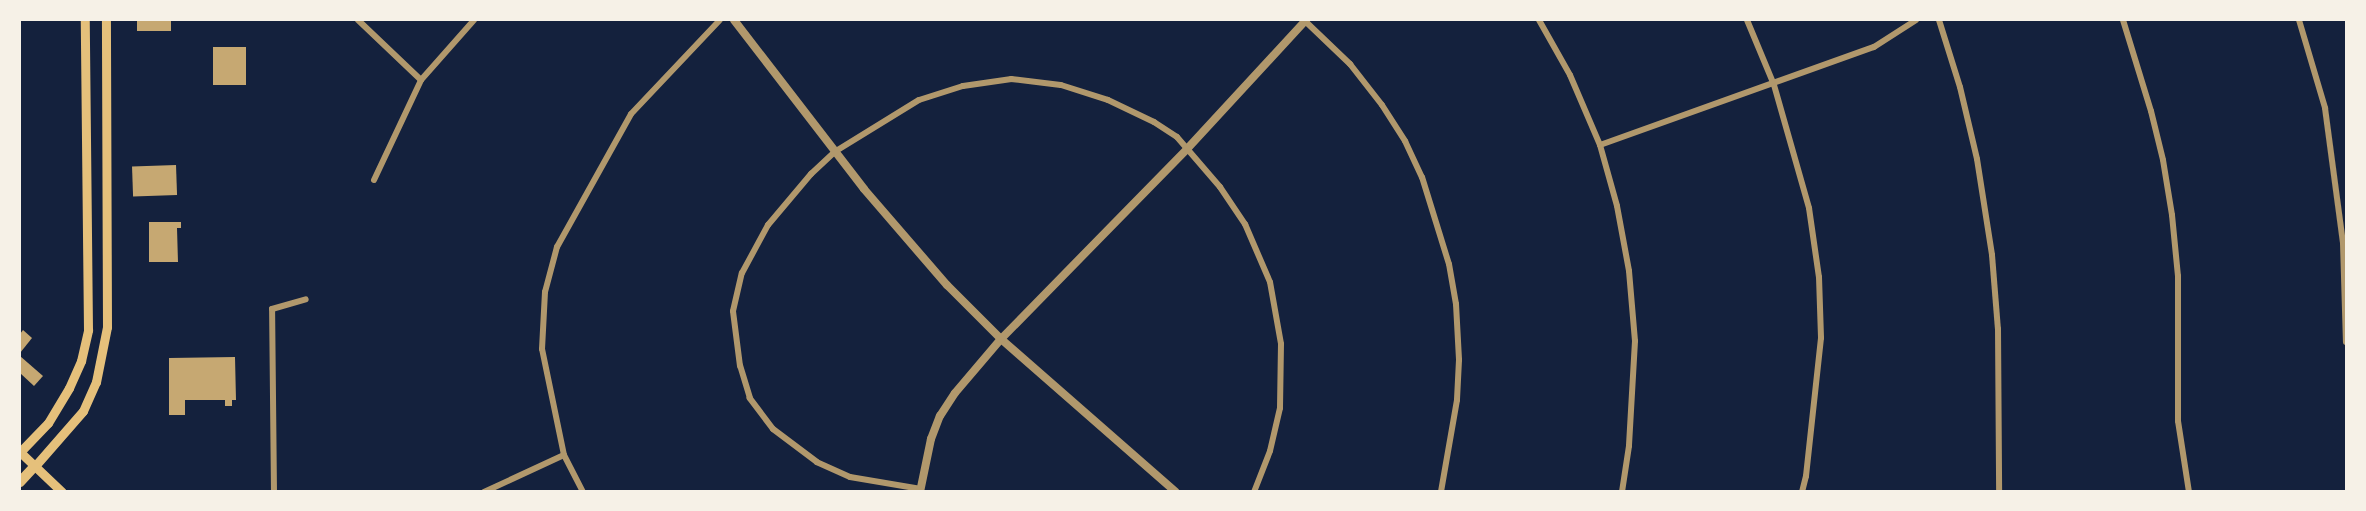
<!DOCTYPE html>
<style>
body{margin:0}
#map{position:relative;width:2366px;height:511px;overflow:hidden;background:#14213d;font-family:Inter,sans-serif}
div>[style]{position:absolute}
.building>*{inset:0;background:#c6a872;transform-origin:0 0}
.minor>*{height:6px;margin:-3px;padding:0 3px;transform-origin:3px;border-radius:3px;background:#b1986c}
.tertiary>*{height:8px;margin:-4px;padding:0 4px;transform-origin:4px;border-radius:4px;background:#b1986c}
.secondary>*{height:9px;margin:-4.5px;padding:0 4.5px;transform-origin:4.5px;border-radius:4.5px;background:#e5c07b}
.trunk>*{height:10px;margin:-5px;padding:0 5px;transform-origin:5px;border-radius:5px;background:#e5c07b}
span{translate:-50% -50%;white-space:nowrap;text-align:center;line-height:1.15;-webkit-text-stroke:4.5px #f6f1e7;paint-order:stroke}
.frame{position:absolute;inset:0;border:21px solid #f6f1e7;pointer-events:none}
</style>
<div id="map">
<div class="building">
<i style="left:137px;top:20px;width:34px;height:11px"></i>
<i style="left:213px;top:47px;width:33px;height:38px"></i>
<i style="left:176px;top:165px;width:30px;height:44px;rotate:88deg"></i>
<i style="clip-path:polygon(149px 222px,181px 222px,181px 228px,177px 228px,178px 262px,149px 262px)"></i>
<i style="clip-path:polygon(23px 330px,32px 338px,20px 353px,20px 334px)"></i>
<i style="clip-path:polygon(20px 356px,43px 376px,34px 386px,20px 373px)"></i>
<i style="clip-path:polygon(235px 357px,236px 400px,232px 400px,232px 406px,225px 406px,225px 400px,185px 400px,185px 415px,169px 415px,169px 358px)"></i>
</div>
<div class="minor">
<i style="left:358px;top:20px;width:87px;rotate:43.6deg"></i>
<i style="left:1304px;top:20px;width:64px;rotate:43.7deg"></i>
<i style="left:1350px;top:64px;width:52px;rotate:52deg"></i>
<i style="left:1382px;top:105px;width:43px;rotate:57.4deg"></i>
<i style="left:1405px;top:141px;width:40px;rotate:65deg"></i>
<i style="left:1422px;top:177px;width:91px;rotate:72.8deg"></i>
<i style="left:1449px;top:264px;width:41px;rotate:80.1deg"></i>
<i style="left:1456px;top:304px;width:56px;rotate:86.9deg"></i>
<i style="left:1459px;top:360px;width:40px;rotate:92.9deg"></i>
<i style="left:1457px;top:400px;width:93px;rotate:99.9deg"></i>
<i style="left:1539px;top:20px;width:63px;rotate:60.6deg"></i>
<i style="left:1570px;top:75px;width:76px;rotate:66.8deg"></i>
<i style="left:1600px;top:145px;width:63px;rotate:74.4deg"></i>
<i style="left:1617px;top:206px;width:66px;rotate:79.5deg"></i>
<i style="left:1629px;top:271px;width:70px;rotate:85.1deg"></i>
<i style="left:1635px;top:341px;width:105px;rotate:93.3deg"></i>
<i style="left:1629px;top:446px;width:47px;rotate:98.7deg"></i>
<i style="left:1747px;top:20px;width:70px;rotate:67.4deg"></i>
<i style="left:1774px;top:85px;width:128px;rotate:74.1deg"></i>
<i style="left:1809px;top:208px;width:70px;rotate:81.8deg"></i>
<i style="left:1819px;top:277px;width:61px;rotate:88.1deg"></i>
<i style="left:1821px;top:338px;width:139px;rotate:96.2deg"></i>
<i style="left:1806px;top:476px;width:16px;rotate:104deg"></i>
<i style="left:1939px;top:20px;width:70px;rotate:72.6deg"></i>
<i style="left:1960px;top:87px;width:74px;rotate:76.7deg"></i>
<i style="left:1977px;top:159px;width:97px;rotate:81.1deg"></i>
<i style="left:1992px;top:255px;width:74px;rotate:85.4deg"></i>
<i style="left:1998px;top:329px;width:163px;rotate:89.6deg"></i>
<i style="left:2123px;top:20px;width:95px;rotate:72.9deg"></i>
<i style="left:2151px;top:111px;width:50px;rotate:76.2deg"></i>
<i style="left:2163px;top:160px;width:56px;rotate:80.7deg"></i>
<i style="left:2172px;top:215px;width:61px;rotate:84.4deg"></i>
<i style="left:2178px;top:276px;width:145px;rotate:90deg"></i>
<i style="left:2178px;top:421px;width:72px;rotate:81.2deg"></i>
<i style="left:2299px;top:20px;width:92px;rotate:73.5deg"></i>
<i style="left:2325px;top:108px;width:136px;rotate:82.4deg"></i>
<i style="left:2343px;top:243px;width:99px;rotate:88.3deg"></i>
<i style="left:1600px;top:145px;width:291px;rotate:-19.7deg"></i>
<i style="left:1874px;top:47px;width:50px;rotate:-32.7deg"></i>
<i style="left:374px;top:180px;width:110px;rotate:-64.8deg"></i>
<i style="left:421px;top:80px;width:80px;rotate:-48.5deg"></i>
<i style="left:921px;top:489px;width:72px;rotate:-170.4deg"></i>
<i style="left:850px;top:477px;width:36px;rotate:-156deg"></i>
<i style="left:817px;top:462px;width:55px;rotate:-143.1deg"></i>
<i style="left:773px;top:429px;width:39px;rotate:-127deg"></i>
<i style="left:750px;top:398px;width:34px;rotate:-107deg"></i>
<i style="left:740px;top:366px;width:55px;rotate:-97.3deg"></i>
<i style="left:733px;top:311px;width:39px;rotate:-77deg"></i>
<i style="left:742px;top:273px;width:55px;rotate:-61.6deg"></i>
<i style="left:768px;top:225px;width:67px;rotate:-49.9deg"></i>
<i style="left:811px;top:174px;width:34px;rotate:-43deg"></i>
<i style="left:836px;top:151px;width:97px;rotate:-31.6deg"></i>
<i style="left:919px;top:100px;width:46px;rotate:-17.7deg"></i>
<i style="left:963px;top:86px;width:49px;rotate:-8.3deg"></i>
<i style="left:1011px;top:79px;width:50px;rotate:6.8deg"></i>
<i style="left:1061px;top:85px;width:49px;rotate:17.7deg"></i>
<i style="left:1108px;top:100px;width:51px;rotate:25.6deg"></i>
<i style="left:1154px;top:122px;width:27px;rotate:33deg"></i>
<i style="left:1177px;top:137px;width:66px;rotate:49.3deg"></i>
<i style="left:1220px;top:187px;width:45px;rotate:56deg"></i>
<i style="left:1245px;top:224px;width:63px;rotate:66.7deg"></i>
<i style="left:1270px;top:282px;width:63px;rotate:79.9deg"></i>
<i style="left:1281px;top:344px;width:64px;rotate:90.9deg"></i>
<i style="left:1280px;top:408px;width:44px;rotate:103.1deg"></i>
<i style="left:1270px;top:451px;width:44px;rotate:111.3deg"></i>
<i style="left:274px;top:492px;width:183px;rotate:-90.6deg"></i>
<i style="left:272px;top:309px;width:35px;rotate:-16deg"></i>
<i style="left:484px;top:492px;width:88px;rotate:-24.8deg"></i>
<i style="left:583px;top:492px;width:42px;rotate:-117.2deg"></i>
<i style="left:564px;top:455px;width:108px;rotate:-101.7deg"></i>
<i style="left:542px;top:349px;width:57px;rotate:-87deg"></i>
<i style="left:545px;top:292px;width:47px;rotate:-75.1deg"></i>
<i style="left:557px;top:247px;width:152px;rotate:-60.9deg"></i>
<i style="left:631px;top:114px;width:129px;rotate:-46.6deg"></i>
</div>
<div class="tertiary">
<i style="left:734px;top:20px;width:213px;rotate:52.4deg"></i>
<i style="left:864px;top:189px;width:127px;rotate:49.2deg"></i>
<i style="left:947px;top:285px;width:76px;rotate:45deg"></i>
<i style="left:1001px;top:339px;width:232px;rotate:41.2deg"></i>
<i style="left:920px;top:492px;width:54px;rotate:-78.3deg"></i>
<i style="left:931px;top:439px;width:25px;rotate:-69deg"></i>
<i style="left:940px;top:416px;width:27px;rotate:-57deg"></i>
<i style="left:955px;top:393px;width:71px;rotate:-49.6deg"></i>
<i style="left:1001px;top:339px;width:266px;rotate:-45.6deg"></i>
<i style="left:1187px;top:149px;width:176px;rotate:-47.3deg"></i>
</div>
<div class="secondary">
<i style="left:20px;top:452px;width:40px;rotate:-46deg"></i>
<i style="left:48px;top:423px;width:41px;rotate:-59deg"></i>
<i style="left:69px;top:388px;width:30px;rotate:-66deg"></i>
<i style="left:81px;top:361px;width:32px;rotate:-77deg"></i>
<i style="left:88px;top:330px;width:310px;rotate:-90.6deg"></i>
<i style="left:20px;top:452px;width:58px;rotate:43.6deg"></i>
<i style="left:35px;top:466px;width:73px;rotate:-48.9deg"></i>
<i style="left:83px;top:411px;width:32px;rotate:-66deg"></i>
<i style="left:96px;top:382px;width:56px;rotate:-78.7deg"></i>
<i style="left:107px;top:327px;width:307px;rotate:-90.2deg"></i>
</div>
<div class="trunk">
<i style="left:20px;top:482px;width:22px;rotate:-47deg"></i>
</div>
<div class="frame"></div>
</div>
